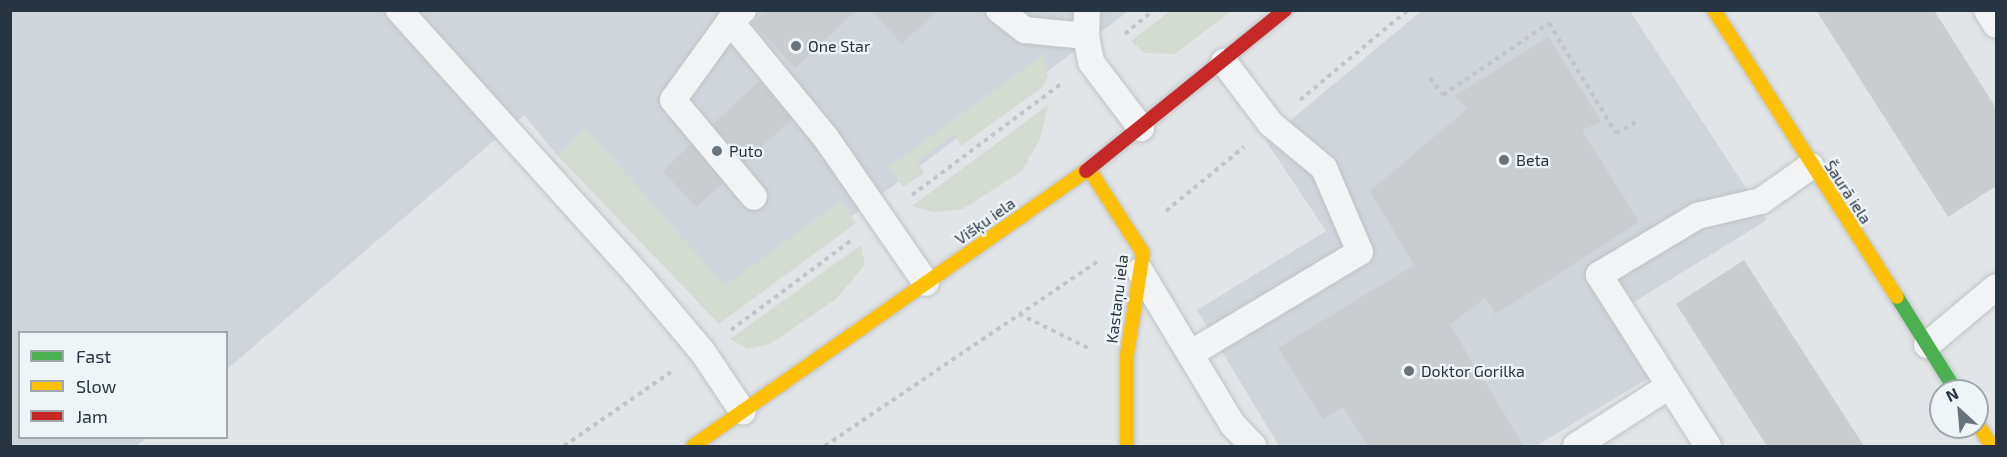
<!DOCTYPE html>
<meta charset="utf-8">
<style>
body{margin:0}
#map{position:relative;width:2007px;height:457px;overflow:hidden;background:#e2e5e7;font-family:"Exo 2",sans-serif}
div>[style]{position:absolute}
.built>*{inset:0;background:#cfd5db}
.green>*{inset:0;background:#d4dcd2}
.building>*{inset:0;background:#cacdcf;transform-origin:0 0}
.path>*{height:4px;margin-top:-2px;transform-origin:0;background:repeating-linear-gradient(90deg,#c1c5c7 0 4.5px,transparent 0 9px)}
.roads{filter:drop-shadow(0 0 2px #c0c3c5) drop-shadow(0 0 2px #c0c3c5)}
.lane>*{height:26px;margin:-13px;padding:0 13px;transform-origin:13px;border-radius:13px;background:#f1f3f4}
.fast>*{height:14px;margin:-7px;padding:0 7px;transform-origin:7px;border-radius:7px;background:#4caf50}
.slow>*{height:14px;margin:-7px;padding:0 7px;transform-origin:7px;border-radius:7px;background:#ffc107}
.jam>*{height:14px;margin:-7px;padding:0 7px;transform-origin:7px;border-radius:7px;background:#c62828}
.dots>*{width:16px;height:16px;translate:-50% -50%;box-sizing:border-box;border:3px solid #eff4f7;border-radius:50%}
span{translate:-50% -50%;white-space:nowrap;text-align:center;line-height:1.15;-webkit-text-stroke:4.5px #eff4f7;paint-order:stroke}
.poi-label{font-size:16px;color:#273542}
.left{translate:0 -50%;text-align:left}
.street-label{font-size:16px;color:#273542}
.frame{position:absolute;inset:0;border:12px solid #273542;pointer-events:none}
.legend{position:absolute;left:18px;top:331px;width:210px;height:108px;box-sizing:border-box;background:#eff4f7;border:2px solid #9fa8af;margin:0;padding:8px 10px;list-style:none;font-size:18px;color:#273542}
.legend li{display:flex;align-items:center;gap:12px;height:30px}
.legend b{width:30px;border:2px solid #9fa8af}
.north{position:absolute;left:1929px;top:379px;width:60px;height:60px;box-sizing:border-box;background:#eff4f7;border:2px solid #9fa8af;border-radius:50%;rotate:334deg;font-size:16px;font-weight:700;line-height:24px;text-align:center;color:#273542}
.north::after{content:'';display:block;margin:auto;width:21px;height:27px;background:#68737c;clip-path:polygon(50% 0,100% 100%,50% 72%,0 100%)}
</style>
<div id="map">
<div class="built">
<i style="clip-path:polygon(10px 11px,1129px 11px,729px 307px,582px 134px,557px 155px,524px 115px,227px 369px,226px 332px,20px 332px,20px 438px,147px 438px,136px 446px,11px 446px)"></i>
<i style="clip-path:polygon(1421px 11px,1630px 11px,1767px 220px,1613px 315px,1652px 376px,1536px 446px,1279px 446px,1197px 310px,1326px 231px,1266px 141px)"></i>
</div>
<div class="green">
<i style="clip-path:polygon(1171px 10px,1231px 10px,1231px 11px,1175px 54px,1144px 53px,1131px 41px)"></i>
<i style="clip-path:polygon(1043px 55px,1048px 77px,1041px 88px,961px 146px,955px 134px,917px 161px,924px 173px,903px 187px,889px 167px)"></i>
<i style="clip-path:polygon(1048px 105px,1040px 139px,1022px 171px,963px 209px,934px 212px,912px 206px)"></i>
<i style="clip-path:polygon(586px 129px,725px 286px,840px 202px,856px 223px,719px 324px,557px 155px)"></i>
<i style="clip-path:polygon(861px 245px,865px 265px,836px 299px,770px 344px,748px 349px,730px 339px)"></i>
</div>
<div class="building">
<i style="clip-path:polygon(766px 10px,857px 10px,795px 68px,753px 23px)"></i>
<i style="clip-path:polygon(871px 10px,938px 10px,902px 44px)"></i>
<i style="clip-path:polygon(1816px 10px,1934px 10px,1996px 108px,1996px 186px,1948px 217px)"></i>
<i style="clip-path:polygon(1548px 37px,1602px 122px,1582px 130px,1639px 222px,1496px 314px,1485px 298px,1450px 325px,1523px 445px,1368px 446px,1343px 407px,1323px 419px,1278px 348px,1414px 265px,1370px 191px,1467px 109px,1455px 96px)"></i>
<i style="left:759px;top:81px;width:50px;height:132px;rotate:47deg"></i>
<i style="clip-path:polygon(1744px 260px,1864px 446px,1767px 446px,1676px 304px)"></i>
</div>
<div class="path">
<i style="left:1125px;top:34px;width:38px;rotate:-40deg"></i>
<i style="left:1430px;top:78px;width:21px;rotate:53deg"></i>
<i style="left:1443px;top:95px;width:128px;rotate:-34.2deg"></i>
<i style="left:1549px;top:23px;width:129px;rotate:58.7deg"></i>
<i style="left:1616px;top:133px;width:26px;rotate:-29deg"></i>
<i style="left:1300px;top:100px;width:141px;rotate:-39.8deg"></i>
<i style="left:912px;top:195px;width:187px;rotate:-36.7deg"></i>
<i style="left:1166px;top:211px;width:101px;rotate:-39.4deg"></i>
<i style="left:1019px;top:314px;width:77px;rotate:26.2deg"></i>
<i style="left:731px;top:330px;width:152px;rotate:-36.7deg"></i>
<i style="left:564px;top:446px;width:130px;rotate:-34.7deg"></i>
<i style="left:825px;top:446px;width:332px;rotate:-34.1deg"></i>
</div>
<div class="roads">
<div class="lane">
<i style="left:399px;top:10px;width:363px;rotate:48deg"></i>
<i style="left:642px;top:280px;width:93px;rotate:49.8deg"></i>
<i style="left:702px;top:351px;width:73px;rotate:56.1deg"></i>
<i style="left:743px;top:10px;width:17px;rotate:140deg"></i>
<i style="left:730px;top:21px;width:151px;rotate:50.6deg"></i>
<i style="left:826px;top:138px;width:176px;rotate:55.4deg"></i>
<i style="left:999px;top:10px;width:33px;rotate:38deg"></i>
<i style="left:1025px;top:30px;width:61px;rotate:5.6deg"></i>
<i style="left:1087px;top:10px;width:26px;rotate:92deg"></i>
<i style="left:1086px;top:36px;width:26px;rotate:79deg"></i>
<i style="left:1091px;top:62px;width:83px;rotate:52.9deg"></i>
<i style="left:1987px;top:10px;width:17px;rotate:59deg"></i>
<i style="left:730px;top:21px;width:97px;rotate:125.8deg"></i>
<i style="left:673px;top:100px;width:126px;rotate:50.1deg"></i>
<i style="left:1140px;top:271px;width:180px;rotate:58.9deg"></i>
<i style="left:1233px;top:425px;width:29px;rotate:46deg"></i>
<i style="left:1927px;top:345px;width:90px;rotate:-40deg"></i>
<i style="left:1190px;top:354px;width:198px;rotate:-31deg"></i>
<i style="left:1360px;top:252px;width:91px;rotate:-113.2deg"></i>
<i style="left:1324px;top:168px;width:69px;rotate:-140.3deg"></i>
<i style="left:1271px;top:124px;width:78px;rotate:-127.2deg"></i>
<i style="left:1576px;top:446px;width:111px;rotate:-32.8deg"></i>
<i style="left:1708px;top:446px;width:203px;rotate:-122.5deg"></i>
<i style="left:1599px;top:275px;width:114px;rotate:-31deg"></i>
<i style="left:1697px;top:216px;width:66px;rotate:-13.2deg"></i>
<i style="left:1761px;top:201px;width:61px;rotate:-35deg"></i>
</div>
<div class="fast">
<i style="left:1897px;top:297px;width:111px;rotate:57.9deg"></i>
</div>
<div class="slow">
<i style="left:1714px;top:10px;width:340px;rotate:57.5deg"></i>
<i style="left:1089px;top:169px;width:100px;rotate:57.3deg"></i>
<i style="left:1143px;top:253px;width:103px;rotate:98.9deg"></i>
<i style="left:1127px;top:355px;width:91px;rotate:90deg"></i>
<i style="left:1977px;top:423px;width:27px;rotate:57deg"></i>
<i style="left:693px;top:446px;width:480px;rotate:-35deg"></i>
</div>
<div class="jam">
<i style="left:1086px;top:171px;width:256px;rotate:-39deg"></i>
</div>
</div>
<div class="dots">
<i style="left:796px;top:46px;background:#68737c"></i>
<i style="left:717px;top:151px;background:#68737c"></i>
<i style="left:1504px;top:160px;background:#68737c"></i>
<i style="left:1409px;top:371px;background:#68737c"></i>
</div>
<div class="poi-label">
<span class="left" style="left:808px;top:46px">One Star</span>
<span class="left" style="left:729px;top:151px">Puto</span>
<span class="left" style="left:1516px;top:160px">Beta</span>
<span class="left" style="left:1421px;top:371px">Doktor Gorilka</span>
</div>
<div class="street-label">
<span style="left:1848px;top:192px;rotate:57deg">Šaurā iela</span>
<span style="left:985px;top:221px;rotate:-35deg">Višķu iela</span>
<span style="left:1117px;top:299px;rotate:-83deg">Kastaņu iela</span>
</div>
<div class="frame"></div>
<ul class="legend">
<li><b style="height:8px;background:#4caf50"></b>Fast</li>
<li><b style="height:8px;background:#ffc107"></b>Slow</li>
<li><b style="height:8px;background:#c62828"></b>Jam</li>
</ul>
<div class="north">N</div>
</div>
